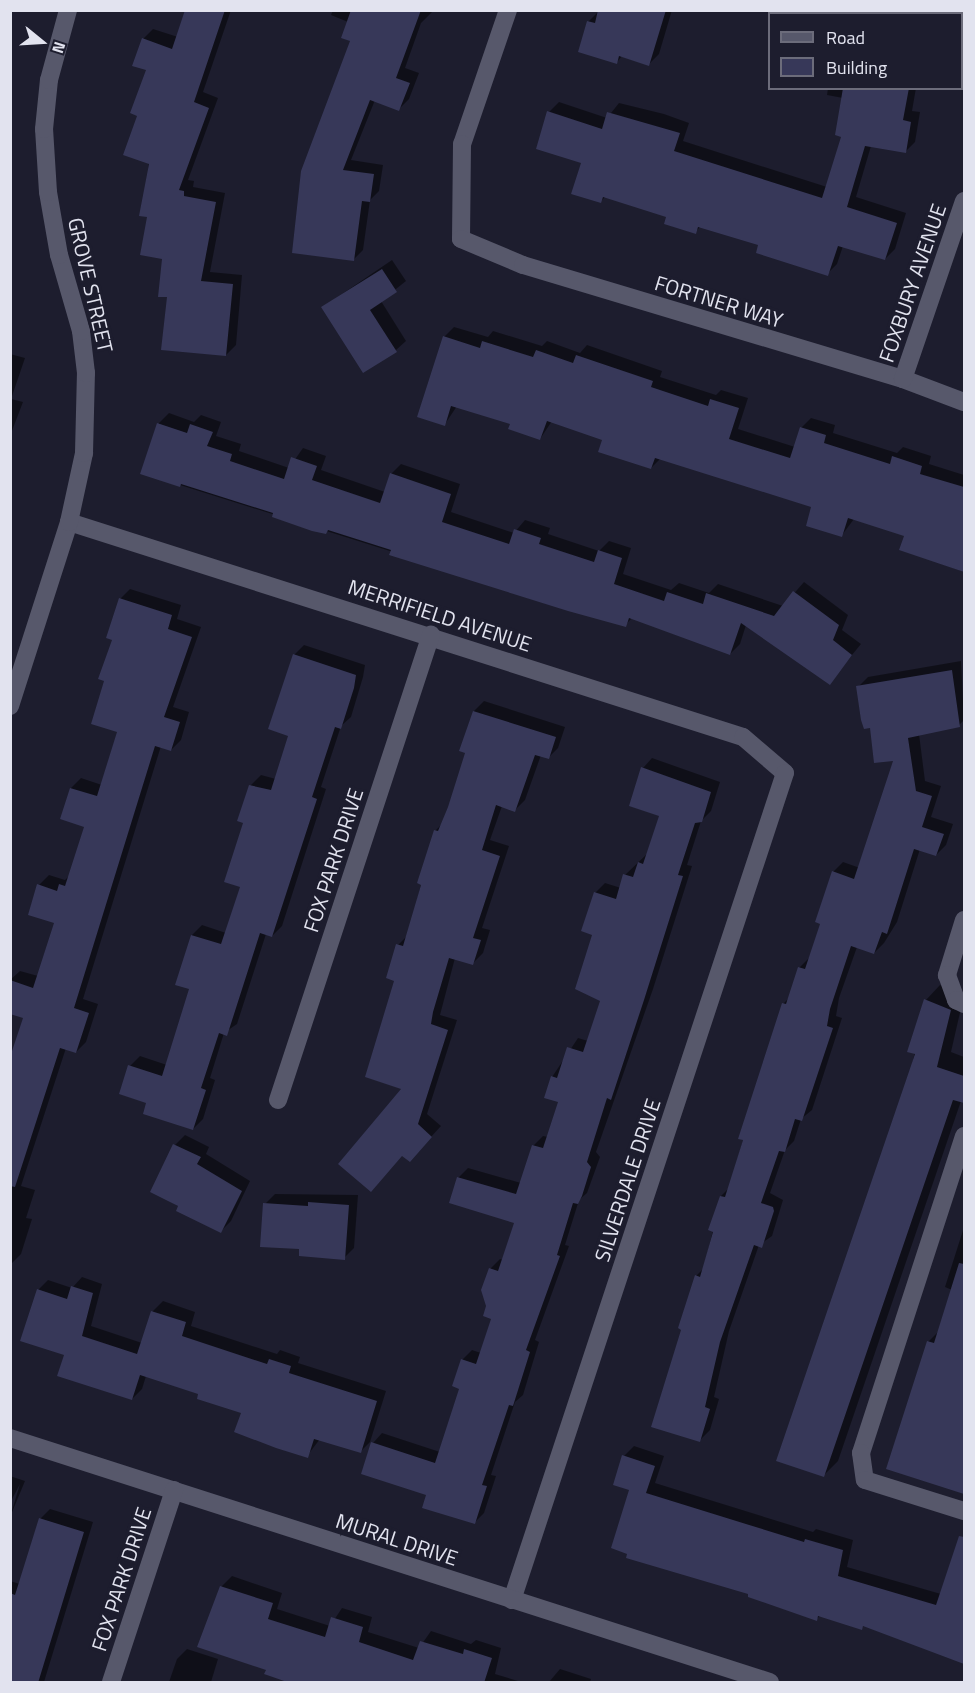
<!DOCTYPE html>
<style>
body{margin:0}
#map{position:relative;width:975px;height:1693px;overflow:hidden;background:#1d1d2e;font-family:"Titillium Web",sans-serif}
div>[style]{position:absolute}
.shadow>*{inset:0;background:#0007}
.building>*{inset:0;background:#373859}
.minor>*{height:18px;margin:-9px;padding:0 9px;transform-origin:9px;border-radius:9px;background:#57586b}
span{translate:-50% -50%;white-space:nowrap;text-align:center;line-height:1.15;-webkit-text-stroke:6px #1d1d2e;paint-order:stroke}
.street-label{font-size:21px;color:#e2e3ef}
.frame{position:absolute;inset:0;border:12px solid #e2e3ef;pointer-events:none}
.legend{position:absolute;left:768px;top:12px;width:195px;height:78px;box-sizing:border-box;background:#1d1d2e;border:2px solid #6c6c7b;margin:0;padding:8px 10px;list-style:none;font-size:18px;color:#e2e3ef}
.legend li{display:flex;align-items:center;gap:12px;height:30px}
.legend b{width:30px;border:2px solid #6c6c7b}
.north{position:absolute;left:12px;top:12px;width:60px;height:60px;-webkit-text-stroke:4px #1d1d2e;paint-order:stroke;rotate:108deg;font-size:16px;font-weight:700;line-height:24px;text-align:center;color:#e2e3ef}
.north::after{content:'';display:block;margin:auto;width:21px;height:27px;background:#e2e3ef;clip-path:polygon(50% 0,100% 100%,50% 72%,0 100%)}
</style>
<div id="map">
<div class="shadow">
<i style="clip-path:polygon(187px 10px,231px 10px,203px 92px,218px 98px,188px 180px,194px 181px,193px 187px,225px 193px,210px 272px,242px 275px,236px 345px,226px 355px,168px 296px,164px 258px,149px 216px,148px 70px,143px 39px,153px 29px,178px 37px)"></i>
<i style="clip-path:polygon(333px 10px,434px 10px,421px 23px,405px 68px,419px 73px,409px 99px,399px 109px,375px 100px,351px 160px,383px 165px,379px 191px,370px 200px,363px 250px,353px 260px,294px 252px,351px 41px,348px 22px,331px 15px)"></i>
<i style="clip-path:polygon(672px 10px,659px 54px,649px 64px,622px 56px,617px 62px,588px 22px,600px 10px)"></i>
<i style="clip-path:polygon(840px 10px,927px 10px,840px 14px)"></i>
<i style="clip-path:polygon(828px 88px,916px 88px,912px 111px,920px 112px,915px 142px,905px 152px,871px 146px,856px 197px,906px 213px,895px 249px,885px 259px,843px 246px,837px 264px,827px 274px,760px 244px,701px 226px,695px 232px,668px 216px,606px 196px,600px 202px,583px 162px,549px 112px,559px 102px,607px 118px,619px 103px,664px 114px,689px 123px,683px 141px,827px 187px,843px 135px,843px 98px,827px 95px)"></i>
<i style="clip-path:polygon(392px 260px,406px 281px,381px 301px,406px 341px,396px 350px,323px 307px)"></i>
<i style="clip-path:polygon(454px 327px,488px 337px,493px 331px,542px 346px,547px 341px,580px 353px,587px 345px,662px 371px,660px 377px,716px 395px,721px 390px,748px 398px,738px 429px,795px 447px,801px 428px,811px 418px,835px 425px,833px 433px,897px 453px,903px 447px,931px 456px,929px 464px,964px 475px,964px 572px,901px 549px,906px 535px,854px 519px,842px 535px,813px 506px,661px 458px,651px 468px,603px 439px,552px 421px,540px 439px,512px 423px,457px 406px,445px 424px,444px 337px)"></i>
<i style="clip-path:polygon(10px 354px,25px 358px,11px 399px,23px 402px,10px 436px)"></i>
<i style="clip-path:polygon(169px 413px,194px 422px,201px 415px,221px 422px,216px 436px,241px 444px,239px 451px,289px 468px,303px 448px,326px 456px,321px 470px,385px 492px,391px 474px,401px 464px,460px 484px,451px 512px,514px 533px,525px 520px,550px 528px,548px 534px,599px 551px,609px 541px,631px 548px,623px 574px,671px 590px,679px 583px,709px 593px,718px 584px,783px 606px,804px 582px,848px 615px,842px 630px,861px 644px,829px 683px,746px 625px,740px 644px,730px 654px,632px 618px,625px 625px,142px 473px,159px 423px)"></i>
<i style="clip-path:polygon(130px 589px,181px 605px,177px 619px,201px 627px,173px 707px,189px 712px,181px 740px,171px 750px,161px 746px,83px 999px,98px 1004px,86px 1042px,76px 1052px,66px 1048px,21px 1186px,35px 1190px,26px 1218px,32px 1219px,21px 1254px,11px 1264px,10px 1062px,25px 1017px,10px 1012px,10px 980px,20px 971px,38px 976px,56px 922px,39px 885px,49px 875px,65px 880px,70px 875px,86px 826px,62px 818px,71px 788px,81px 778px,102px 785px,119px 731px,106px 680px,120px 599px)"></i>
<i style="clip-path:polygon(304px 645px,365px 665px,363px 677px,351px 717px,341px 726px,321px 787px,326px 789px,282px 926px,272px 936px,266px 934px,237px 1024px,224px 1033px,210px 1078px,215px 1080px,203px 1119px,193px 1129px,148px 1102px,130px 1066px,140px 1056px,167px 1065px,191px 988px,192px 935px,202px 925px,226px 933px,242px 886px,251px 785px,261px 775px,276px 779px,290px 735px,294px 655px)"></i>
<i style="clip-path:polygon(961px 661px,964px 720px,959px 725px,919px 734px,925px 781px,941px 786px,931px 817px,953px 824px,946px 845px,936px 855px,920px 849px,897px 922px,884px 943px,874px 953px,857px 947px,839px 998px,836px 1016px,842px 1018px,812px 1110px,801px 1119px,794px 1141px,785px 1150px,770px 1193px,783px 1200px,772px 1236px,759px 1245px,729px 1331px,714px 1397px,719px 1399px,710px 1430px,700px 1440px,683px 1329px,696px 1276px,704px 1268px,721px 1196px,729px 1188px,783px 1004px,790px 997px,799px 968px,809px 958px,822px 923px,833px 872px,843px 862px,860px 868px,895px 759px,871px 726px,858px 687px,868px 677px)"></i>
<i style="clip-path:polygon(484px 701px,565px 727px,558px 748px,548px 758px,541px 755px,525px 800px,515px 810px,502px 806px,490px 840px,509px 846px,482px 928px,490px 930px,483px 953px,473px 963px,455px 958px,440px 1015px,457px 1020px,427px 1114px,441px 1126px,419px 1150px,404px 1089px,396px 980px,398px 945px,408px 935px,435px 831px,444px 822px,467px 752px,474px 711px)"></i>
<i style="clip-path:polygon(652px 758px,720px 782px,711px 811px,701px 821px,687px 865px,692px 866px,653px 989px,596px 1152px,600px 1157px,587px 1193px,579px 1200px,565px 1245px,569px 1246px,535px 1340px,539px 1342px,523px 1395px,515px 1402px,491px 1475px,496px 1476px,484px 1513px,474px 1523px,428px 1494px,373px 1443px,382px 1433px,440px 1452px,461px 1388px,462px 1360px,472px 1350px,481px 1353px,493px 1318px,488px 1306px,490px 1269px,500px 1259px,504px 1260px,516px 1222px,458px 1178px,468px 1168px,521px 1183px,533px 1146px,543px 1136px,548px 1137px,560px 1101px,552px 1077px,578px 1038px,588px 1041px,602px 1001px,594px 934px,595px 893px,605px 883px,621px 888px,625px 875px,648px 853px,661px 815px,643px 768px)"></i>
<i style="clip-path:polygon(940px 985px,964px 995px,951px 1052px,964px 1057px,964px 1102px,961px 1101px,838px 1461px,824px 1475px,926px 1000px)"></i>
<i style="clip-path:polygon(185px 1135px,209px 1147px,206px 1154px,250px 1181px,231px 1221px,221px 1231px,152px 1191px,175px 1145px)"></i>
<i style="clip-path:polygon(275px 1194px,358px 1195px,354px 1248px,344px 1258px,301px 1248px,265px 1204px)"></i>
<i style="clip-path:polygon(964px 1227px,964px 1492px,888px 1468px,928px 1342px,939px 1331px,952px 1290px,945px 1287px)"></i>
<i style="clip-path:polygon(82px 1277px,102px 1284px,91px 1326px,142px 1343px,153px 1311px,163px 1301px,195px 1312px,191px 1326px,277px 1354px,280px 1350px,300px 1357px,298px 1363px,386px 1391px,370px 1442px,360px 1452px,320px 1439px,307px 1456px,242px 1412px,200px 1393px,146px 1376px,142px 1389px,132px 1399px,66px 1354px,38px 1290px,48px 1280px,72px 1288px)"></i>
<i style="clip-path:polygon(634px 1446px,664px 1456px,655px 1483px,813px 1532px,816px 1529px,853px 1540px,847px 1567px,941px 1594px,955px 1574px,964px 1577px,964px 1659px,962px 1661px,865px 1625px,861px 1628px,820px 1616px,816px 1619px,750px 1593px,631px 1489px,624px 1456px)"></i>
<i style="clip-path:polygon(10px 1476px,25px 1481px,10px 1517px,20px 1484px,10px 1503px)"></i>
<i style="clip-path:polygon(50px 1509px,93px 1522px,44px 1682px,10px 1682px,10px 1581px,20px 1584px,40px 1519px)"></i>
<i style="clip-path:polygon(232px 1576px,282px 1593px,277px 1609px,330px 1626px,342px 1608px,372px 1617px,368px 1632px,419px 1648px,431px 1631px,471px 1644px,476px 1640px,501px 1648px,495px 1674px,521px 1682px,295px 1682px,268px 1669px,199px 1646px,222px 1586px)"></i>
<i style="clip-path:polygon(187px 1649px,218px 1659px,211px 1682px,169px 1682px,177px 1659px)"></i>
<i style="clip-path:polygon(560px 1669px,591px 1679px,590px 1682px,549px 1682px)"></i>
</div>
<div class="building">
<i style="clip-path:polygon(185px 10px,225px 10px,194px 102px,209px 108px,179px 190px,184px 191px,184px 196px,216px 202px,201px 281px,233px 284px,226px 356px,161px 350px,167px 297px,158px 297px,162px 259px,140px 255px,147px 217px,139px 216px,149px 164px,123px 155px,137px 116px,130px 113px,146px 70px,132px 66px,142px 38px,172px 49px)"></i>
<i style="clip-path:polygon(351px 10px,421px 10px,396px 78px,410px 83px,399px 111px,370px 100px,343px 170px,374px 174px,370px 202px,362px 201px,354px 261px,292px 253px,301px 171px,350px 41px,341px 38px)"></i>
<i style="clip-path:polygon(598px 10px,666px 10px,649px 66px,619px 56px,617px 64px,578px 52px,587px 21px,595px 23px)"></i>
<i style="clip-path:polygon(843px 88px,909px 88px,903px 120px,911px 122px,906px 153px,865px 146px,847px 207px,897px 223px,885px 260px,838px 246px,828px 276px,756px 253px,758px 245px,698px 227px,696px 234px,664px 224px,666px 217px,603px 197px,601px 203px,571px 194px,581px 163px,536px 149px,547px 111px,602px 129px,607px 112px,680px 133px,674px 151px,822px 198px,841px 137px,835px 135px)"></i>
<i style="clip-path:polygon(382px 269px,397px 292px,370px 310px,397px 352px,363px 373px,321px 307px)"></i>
<i style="clip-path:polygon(443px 336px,480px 348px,482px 341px,533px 357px,536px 350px,573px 363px,576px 355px,653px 381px,651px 387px,708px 406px,710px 399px,739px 408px,729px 439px,790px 458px,800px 427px,826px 435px,824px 443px,890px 464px,892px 456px,922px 466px,920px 474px,964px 487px,964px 572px,899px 550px,904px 536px,848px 518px,842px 537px,806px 526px,811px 507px,655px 458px,651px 469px,598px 452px,602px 440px,547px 421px,540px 440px,508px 429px,510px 424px,451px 406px,445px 426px,417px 417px)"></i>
<i style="clip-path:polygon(157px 423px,187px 433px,190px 424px,213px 432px,207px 446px,232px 454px,230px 461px,284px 479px,291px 457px,317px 466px,312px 480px,380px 503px,390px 473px,451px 494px,442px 522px,509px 544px,514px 529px,541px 538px,539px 544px,594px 562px,598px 550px,622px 558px,614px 584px,664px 601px,667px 592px,703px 604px,706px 593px,774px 616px,793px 591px,839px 625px,833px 640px,852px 655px,830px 685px,741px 623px,730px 655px,629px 618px,626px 627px,568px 611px,389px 555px,391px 550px,328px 530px,326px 534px,312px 531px,272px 517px,273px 513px,181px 484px,180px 487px,140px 474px)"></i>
<i style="clip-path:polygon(119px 598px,172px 615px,168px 629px,192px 637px,164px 717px,180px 722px,171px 751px,155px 746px,74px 1008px,89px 1013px,76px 1053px,60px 1048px,15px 1187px,10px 1186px,10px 1057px,23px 1018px,10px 1014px,10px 980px,33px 988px,54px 923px,28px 915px,37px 884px,57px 891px,59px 884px,65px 886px,84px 827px,60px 819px,70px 788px,97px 796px,117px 732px,91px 724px,104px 681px,98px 679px,112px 640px,106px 638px)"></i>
<i style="clip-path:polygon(293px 654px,356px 675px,354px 688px,341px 729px,335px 727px,312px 797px,317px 799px,272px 937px,260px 933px,227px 1036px,219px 1033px,201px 1088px,206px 1090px,193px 1130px,143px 1114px,146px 1103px,119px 1094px,128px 1065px,162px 1076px,189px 989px,175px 985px,191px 935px,221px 944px,240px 887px,224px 882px,243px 823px,237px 821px,249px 785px,271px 790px,288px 736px,268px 729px)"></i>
<i style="clip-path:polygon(952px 670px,960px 727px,908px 738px,916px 791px,932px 796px,922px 827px,944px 834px,936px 856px,914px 849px,887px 934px,882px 932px,874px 954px,851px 946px,830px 1009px,827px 1026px,833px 1028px,802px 1121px,795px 1119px,785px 1152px,779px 1151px,761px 1203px,773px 1207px,774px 1211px,762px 1248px,754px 1245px,720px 1342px,705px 1407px,710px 1409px,700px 1442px,651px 1427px,681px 1330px,678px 1328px,695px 1275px,700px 1277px,713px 1232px,708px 1230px,720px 1196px,725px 1197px,743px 1140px,738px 1139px,782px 1003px,786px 1004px,798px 967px,805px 969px,820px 924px,815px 922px,832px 871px,854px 879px,893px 761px,874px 763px,870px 728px,864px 729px,861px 720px,856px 686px)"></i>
<i style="clip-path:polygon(473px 711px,556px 737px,549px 759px,535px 755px,515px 812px,496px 805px,482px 850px,500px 856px,473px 938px,481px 940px,473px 965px,449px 958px,433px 1012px,431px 1024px,448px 1030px,418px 1124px,432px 1137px,410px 1162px,402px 1156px,371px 1192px,338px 1164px,401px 1089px,365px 1077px,394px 981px,386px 978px,396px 944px,403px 946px,421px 885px,417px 883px,434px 830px,438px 831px,448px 807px,465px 753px,459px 751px)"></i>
<i style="clip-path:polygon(641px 767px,711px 792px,702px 822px,695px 823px,678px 875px,683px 876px,644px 1000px,611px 1100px,607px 1098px,587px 1162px,591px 1167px,582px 1196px,578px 1204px,573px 1203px,557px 1255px,560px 1256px,526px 1350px,530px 1352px,513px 1406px,509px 1405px,482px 1485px,487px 1486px,475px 1524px,422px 1508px,426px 1495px,361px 1474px,371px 1442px,435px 1463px,459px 1389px,452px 1386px,461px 1359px,476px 1364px,491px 1319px,483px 1316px,486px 1306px,481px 1290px,489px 1268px,498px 1271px,514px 1223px,449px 1203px,457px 1177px,516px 1194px,532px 1145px,543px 1148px,558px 1102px,544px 1098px,551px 1076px,557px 1078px,567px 1047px,583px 1052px,600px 1001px,575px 989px,592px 935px,581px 931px,594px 892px,616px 899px,623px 874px,633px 877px,638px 862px,643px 864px,659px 816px,629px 806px)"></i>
<i style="clip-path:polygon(924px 999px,951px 1010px,937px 1067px,964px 1076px,964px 1103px,953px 1100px,824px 1477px,776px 1461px,915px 1054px,907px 1052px)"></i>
<i style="clip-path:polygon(173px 1144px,201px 1157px,197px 1164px,242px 1191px,221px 1233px,176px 1211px,178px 1206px,150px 1192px)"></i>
<i style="clip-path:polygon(308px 1202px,349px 1205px,345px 1260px,299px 1256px,299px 1249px,260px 1247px,263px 1203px,308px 1206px)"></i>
<i style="clip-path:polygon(959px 1263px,964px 1264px,964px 1494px,886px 1469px,927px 1341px,934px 1343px)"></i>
<i style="clip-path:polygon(71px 1286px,93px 1293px,82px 1336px,137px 1354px,151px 1311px,186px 1322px,182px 1336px,267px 1364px,269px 1359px,291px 1366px,289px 1373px,377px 1401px,361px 1453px,314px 1439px,308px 1458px,276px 1448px,234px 1432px,241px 1413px,197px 1399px,198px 1394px,140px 1375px,132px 1400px,57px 1376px,64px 1355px,20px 1341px,37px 1289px,67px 1299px)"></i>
<i style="clip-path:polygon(622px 1455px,655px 1466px,646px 1493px,804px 1542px,805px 1539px,843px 1550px,838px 1576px,936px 1605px,959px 1536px,964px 1537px,964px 1664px,863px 1626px,862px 1630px,818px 1616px,817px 1621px,748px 1597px,748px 1594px,626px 1558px,627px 1554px,611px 1548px,629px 1490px,613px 1485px)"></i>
<i style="clip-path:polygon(39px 1518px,84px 1532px,38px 1683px,10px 1683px,10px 1593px,15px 1595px)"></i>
<i style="clip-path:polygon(220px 1586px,273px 1603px,268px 1619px,325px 1637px,331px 1617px,363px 1627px,359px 1642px,413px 1660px,420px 1641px,463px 1654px,464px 1649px,492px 1658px,484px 1683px,290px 1683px,264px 1674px,266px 1670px,197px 1647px)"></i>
</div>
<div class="minor">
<i style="left:508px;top:10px;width:142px;rotate:108.9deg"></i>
<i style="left:462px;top:144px;width:95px;rotate:90.6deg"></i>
<i style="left:461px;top:239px;width:67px;rotate:22.8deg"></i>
<i style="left:523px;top:265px;width:397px;rotate:16.7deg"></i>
<i style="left:903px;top:379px;width:65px;rotate:20.7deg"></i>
<i style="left:903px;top:379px;width:188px;rotate:-71.1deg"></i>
<i style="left:69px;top:522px;width:707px;rotate:17.69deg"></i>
<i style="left:743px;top:737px;width:55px;rotate:40.6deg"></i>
<i style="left:785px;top:773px;width:871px;rotate:108.27deg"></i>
<i style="left:10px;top:706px;width:193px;rotate:-72.2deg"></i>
<i style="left:69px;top:522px;width:71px;rotate:-77.7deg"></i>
<i style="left:84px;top:453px;width:80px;rotate:-88.6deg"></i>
<i style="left:86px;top:373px;width:42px;rotate:-96.8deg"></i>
<i style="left:81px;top:331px;width:79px;rotate:-106.1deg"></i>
<i style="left:59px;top:255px;width:64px;rotate:-99.9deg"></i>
<i style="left:48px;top:192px;width:63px;rotate:-93.6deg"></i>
<i style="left:44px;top:129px;width:49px;rotate:-84.2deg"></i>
<i style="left:49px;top:80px;width:73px;rotate:-74.8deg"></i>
<i style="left:964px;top:920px;width:58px;rotate:107.2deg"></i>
<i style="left:947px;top:975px;width:27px;rotate:70deg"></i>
<i style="left:956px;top:1000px;width:9px;rotate:27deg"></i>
<i style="left:278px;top:1100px;width:490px;rotate:-71.8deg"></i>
<i style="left:964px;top:1136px;width:333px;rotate:108deg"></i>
<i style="left:861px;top:1453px;width:27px;rotate:82deg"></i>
<i style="left:865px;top:1480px;width:104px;rotate:17.4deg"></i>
<i style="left:10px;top:1438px;width:798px;rotate:17.8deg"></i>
<i style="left:111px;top:1682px;width:202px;rotate:-71.8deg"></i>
</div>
<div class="street-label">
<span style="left:912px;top:283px;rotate:-71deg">FOXBURY AVENUE</span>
<span style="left:91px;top:285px;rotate:77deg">GROVE STREET</span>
<span style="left:719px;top:301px;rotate:17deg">FORTNER WAY</span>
<span style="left:440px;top:615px;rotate:18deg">MERRIFIELD AVENUE</span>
<span style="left:333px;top:860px;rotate:-72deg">FOX PARK DRIVE</span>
<span style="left:627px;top:1180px;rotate:-72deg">SILVERDALE DRIVE</span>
<span style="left:397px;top:1539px;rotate:18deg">MURAL DRIVE</span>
<span style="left:121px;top:1579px;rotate:-72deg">FOX PARK DRIVE</span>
</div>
<div class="frame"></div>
<ul class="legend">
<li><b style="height:8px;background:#57586b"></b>Road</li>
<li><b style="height:16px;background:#373859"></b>Building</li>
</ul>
<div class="north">N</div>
</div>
